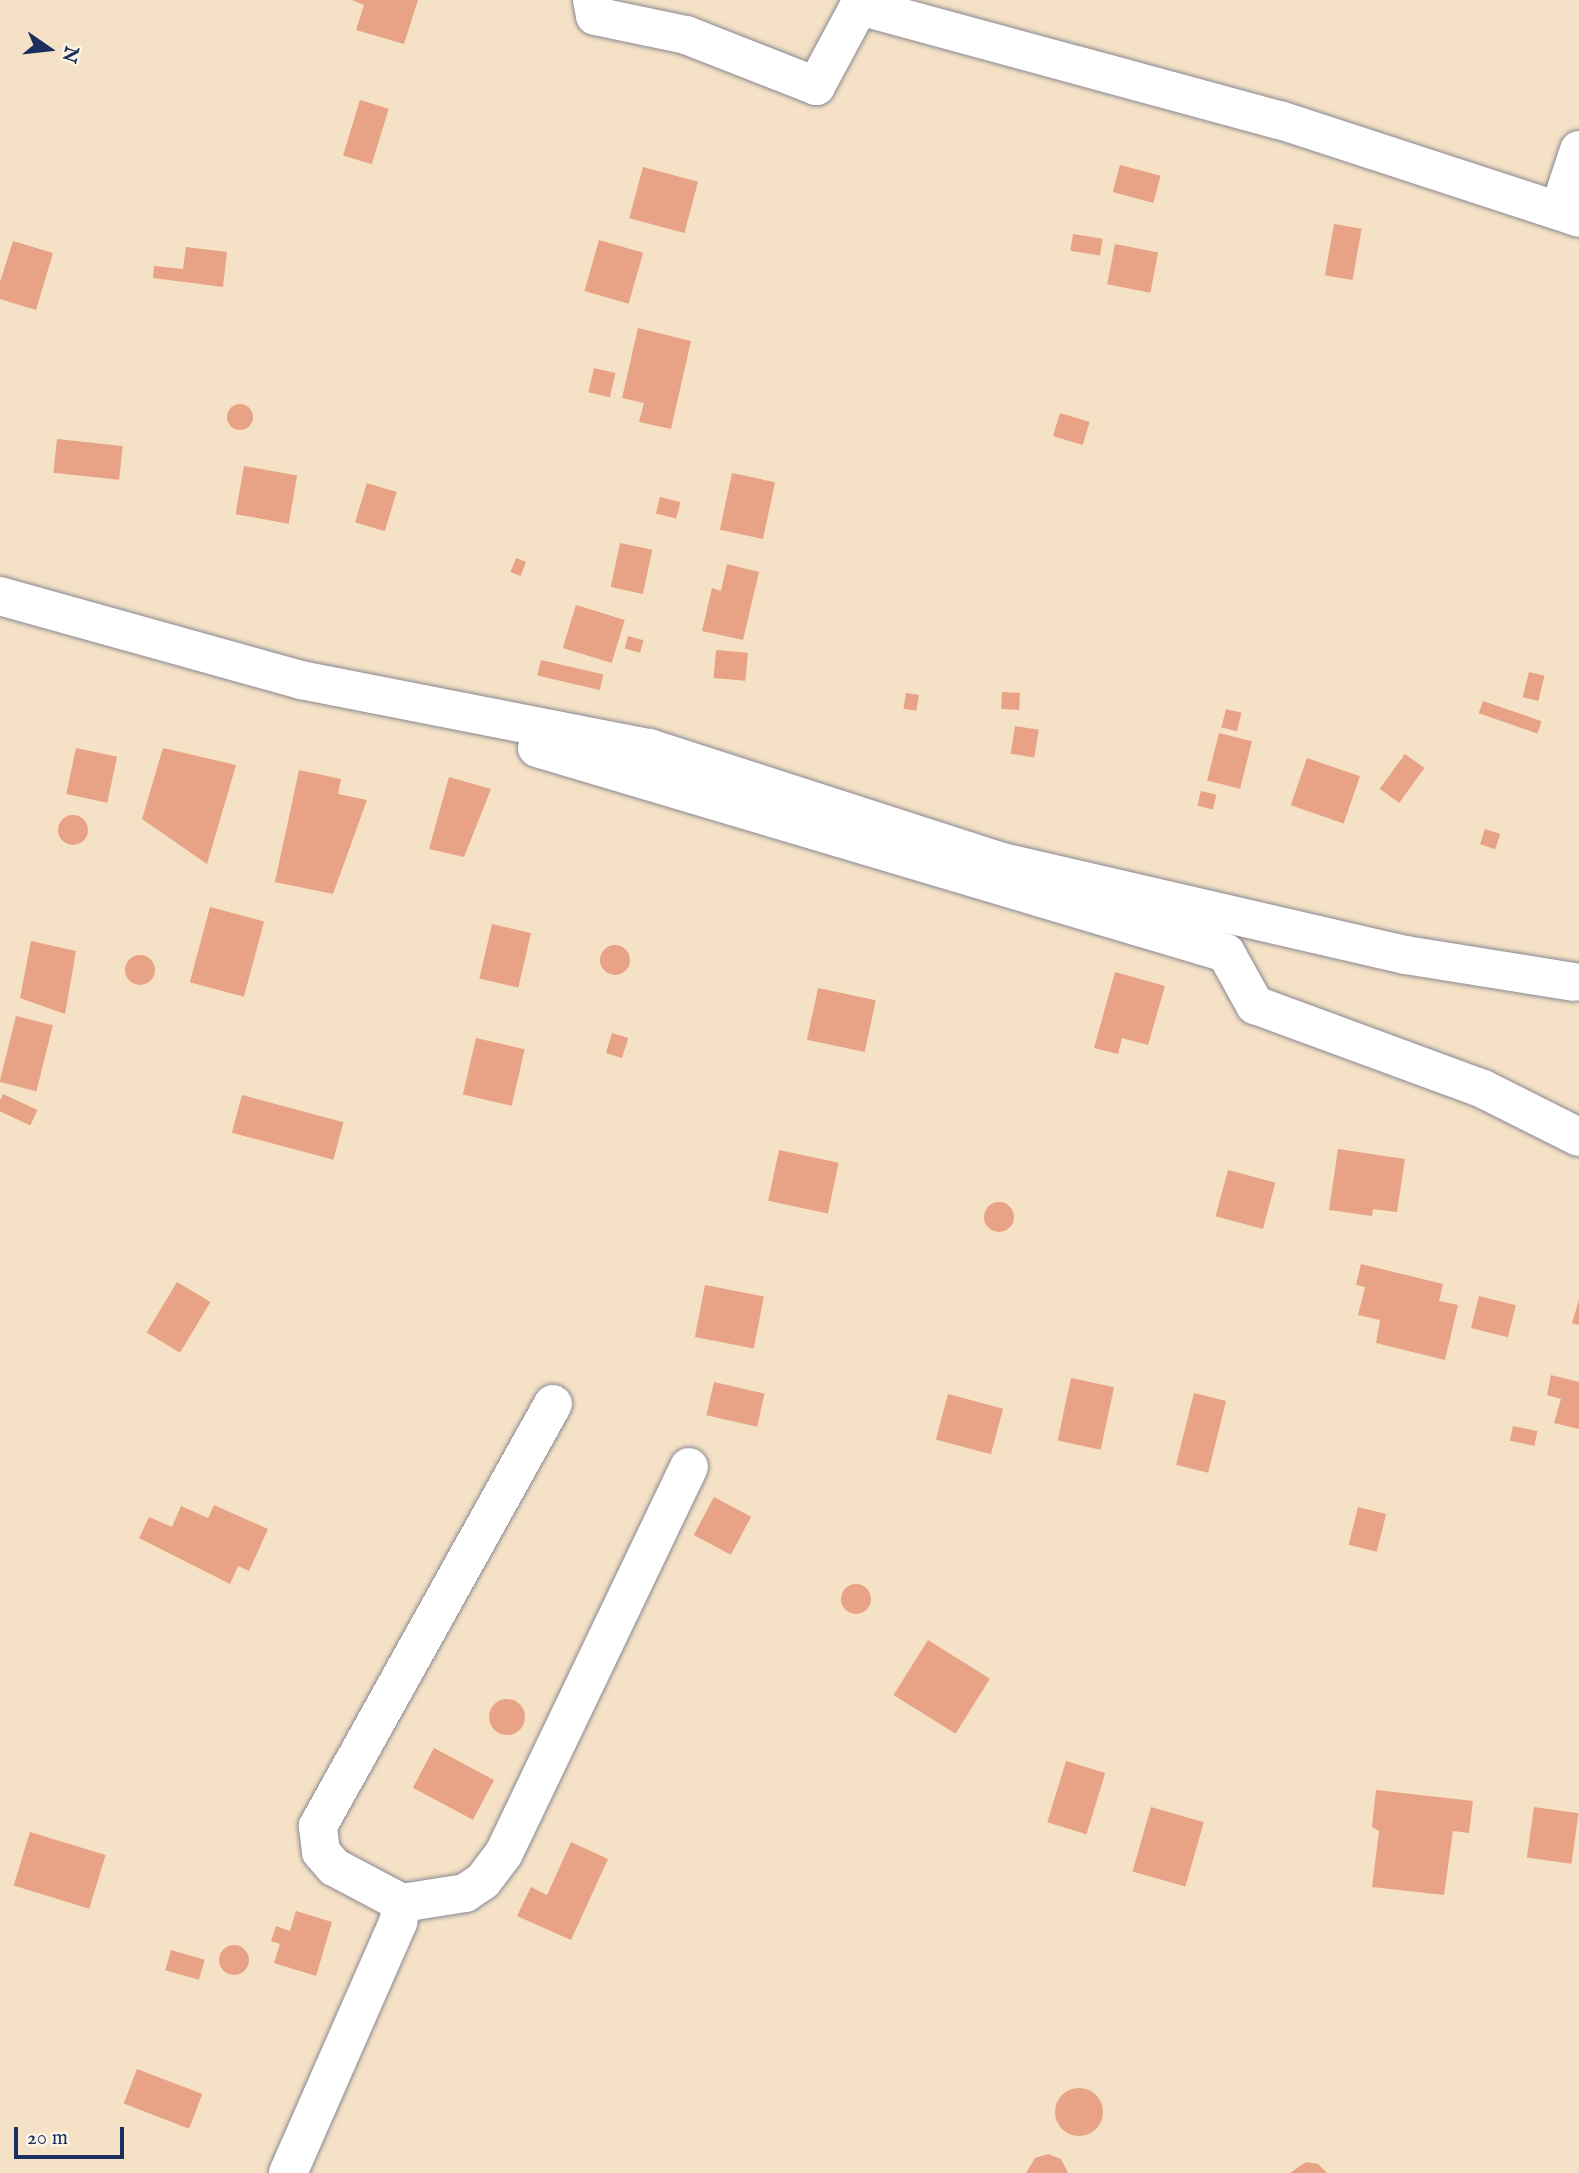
<!DOCTYPE html>
<style>
body{margin:0}
#map{position:relative;width:1579px;height:2173px;overflow:hidden;background:#f5e1c5;font-family:"IM FELL English",serif}
div>[style]{position:absolute}
.building>*{inset:0;background:#e8a285;transform-origin:0 0}
.round{border-radius:50%}
.roads{filter:drop-shadow(0 0 2px #888892) drop-shadow(0 0 2px #888892)}
.minor>*{height:38px;margin:-19px;padding:0 19px;transform-origin:19px;border-radius:19px;background:#fff}
span{translate:-50% -50%;white-space:nowrap;text-align:center;line-height:1.15;-webkit-text-stroke:7px #fcf5e5;paint-order:stroke}
.north{position:absolute;left:14px;top:14px;width:70px;height:70px;-webkit-text-stroke:5px #fcf5e5;paint-order:stroke;rotate:104deg;font-size:19px;font-weight:700;line-height:28px;text-align:center;color:#1b2f5e}
.north::after{content:'';display:block;margin:auto;width:24px;height:32px;background:#1b2f5e;clip-path:polygon(50% 0,100% 100%,50% 72%,0 100%)}
.scale{position:absolute;left:14px;top:2127px;width:110px;height:32px;box-sizing:border-box;border:4px solid #1b2f5e;border-top:0;padding-left:9px;font-size:21px;line-height:24px;white-space:nowrap;color:#1b2f5e;-webkit-text-stroke:5px #fcf5e5;paint-order:stroke}
</style>
<div id="map">
<div class="building">
<i style="clip-path:polygon(418px 0,404px 44px,356px 30px,364px 5px,352px 0)"></i>
<i style="left:360px;top:100px;width:30px;height:58px;rotate:17deg"></i>
<i style="left:1120px;top:165px;width:42px;height:28px;rotate:15deg"></i>
<i style="left:643px;top:167px;width:57px;height:53px;rotate:15deg"></i>
<i style="left:1334px;top:224px;width:28px;height:52px;rotate:10deg"></i>
<i style="left:1073px;top:234px;width:30px;height:17px;rotate:9deg"></i>
<i style="left:599px;top:240px;width:46px;height:53px;rotate:16deg"></i>
<i style="clip-path:polygon(13px 241px,53px 253px,36px 310px,0 299px,0 282px)"></i>
<i style="left:1115px;top:244px;width:44px;height:41px;rotate:11deg"></i>
<i style="clip-path:polygon(186px 247px,227px 252px,223px 287px,153px 278px,154px 266px,183px 269px)"></i>
<i style="clip-path:polygon(638px 328px,691px 341px,671px 429px,639px 422px,644px 403px,622px 398px)"></i>
<i style="left:594px;top:368px;width:22px;height:25px;rotate:13deg"></i>
<i class="round" style="left:227px;top:404px;width:26px;height:26px"></i>
<i style="left:1060px;top:413px;width:31px;height:24px;rotate:17deg"></i>
<i style="left:57px;top:439px;width:66px;height:34px;rotate:6deg"></i>
<i style="left:244px;top:466px;width:54px;height:49px;rotate:10deg"></i>
<i style="left:732px;top:473px;width:44px;height:58px;rotate:12deg"></i>
<i style="left:367px;top:483px;width:31px;height:41px;rotate:17deg"></i>
<i style="left:660px;top:497px;width:21px;height:17px;rotate:14deg"></i>
<i style="left:620px;top:543px;width:33px;height:45px;rotate:12deg"></i>
<i style="left:516px;top:558px;width:11px;height:15px;rotate:22deg"></i>
<i style="clip-path:polygon(727px 564px,759px 572px,743px 640px,702px 631px,712px 588px,721px 591px)"></i>
<i style="left:576px;top:605px;width:51px;height:45px;rotate:17deg"></i>
<i style="left:628px;top:636px;width:16px;height:13px;rotate:15deg"></i>
<i style="left:716px;top:650px;width:32px;height:28px;rotate:5deg"></i>
<i style="left:541px;top:660px;width:64px;height:16px;rotate:13deg"></i>
<i style="left:1529px;top:672px;width:16px;height:26px;rotate:14deg"></i>
<i style="left:1002px;top:692px;width:18px;height:17px;rotate:3deg"></i>
<i style="left:906px;top:693px;width:13px;height:16px;rotate:9deg"></i>
<i style="left:1483px;top:701px;width:62px;height:13px;rotate:19deg"></i>
<i style="left:1226px;top:709px;width:16px;height:19px;rotate:14deg"></i>
<i style="left:1015px;top:726px;width:24px;height:28px;rotate:9deg"></i>
<i style="left:1219px;top:733px;width:34px;height:49px;rotate:14deg"></i>
<i style="left:76px;top:748px;width:42px;height:47px;rotate:12deg"></i>
<i style="clip-path:polygon(163px 748px,236px 765px,207px 864px,142px 819px)"></i>
<i style="left:1405px;top:754px;width:24px;height:43px;rotate:36deg"></i>
<i style="left:1307px;top:758px;width:56px;height:50px;rotate:19deg"></i>
<i style="clip-path:polygon(299px 770px,341px 779px,338px 794px,367px 800px,333px 894px,275px 882px)"></i>
<i style="clip-path:polygon(449px 777px,491px 789px,464px 857px,429px 849px)"></i>
<i style="left:1201px;top:791px;width:16px;height:15px;rotate:14deg"></i>
<i class="round" style="left:58px;top:815px;width:30px;height:30px"></i>
<i style="left:1485px;top:829px;width:16px;height:16px;rotate:18deg"></i>
<i style="left:210px;top:907px;width:56px;height:78px;rotate:15deg"></i>
<i style="left:492px;top:924px;width:40px;height:56px;rotate:13deg"></i>
<i style="clip-path:polygon(31px 941px,76px 951px,65px 1014px,20px 998px)"></i>
<i class="round" style="left:600px;top:945px;width:30px;height:30px"></i>
<i class="round" style="left:125px;top:955px;width:30px;height:30px"></i>
<i style="clip-path:polygon(1115px 972px,1165px 986px,1148px 1045px,1122px 1038px,1118px 1054px,1094px 1048px)"></i>
<i style="left:818px;top:988px;width:59px;height:53px;rotate:12deg"></i>
<i style="left:16px;top:1016px;width:38px;height:68px;rotate:14deg"></i>
<i style="left:612px;top:1033px;width:17px;height:21px;rotate:17deg"></i>
<i style="left:476px;top:1038px;width:50px;height:58px;rotate:13deg"></i>
<i style="left:3px;top:1094px;width:38px;height:17px;rotate:25deg"></i>
<i style="left:242px;top:1095px;width:105px;height:39px;rotate:15deg"></i>
<i style="clip-path:polygon(1338px 1149px,1405px 1159px,1397px 1212px,1373px 1209px,1372px 1216px,1329px 1210px)"></i>
<i style="left:779px;top:1150px;width:61px;height:52px;rotate:12deg"></i>
<i style="left:1228px;top:1170px;width:49px;height:48px;rotate:15deg"></i>
<i class="round" style="left:984px;top:1202px;width:30px;height:30px"></i>
<i style="clip-path:polygon(1361px 1264px,1443px 1284px,1439px 1301px,1458px 1305px,1445px 1360px,1376px 1343px,1380px 1320px,1358px 1315px,1365px 1287px,1356px 1285px)"></i>
<i style="left:177px;top:1282px;width:39px;height:59px;rotate:31deg"></i>
<i style="left:705px;top:1285px;width:60px;height:53px;rotate:11deg"></i>
<i style="left:1479px;top:1296px;width:38px;height:33px;rotate:14deg"></i>
<i style="clip-path:polygon(1579px 1300px,1579px 1325px,1572px 1323px)"></i>
<i style="clip-path:polygon(1551px 1375px,1579px 1382px,1579px 1429px,1554px 1423px,1561px 1399px,1547px 1395px)"></i>
<i style="left:1071px;top:1378px;width:44px;height:64px;rotate:12deg"></i>
<i style="left:714px;top:1382px;width:52px;height:34px;rotate:13deg"></i>
<i style="left:1194px;top:1393px;width:33px;height:74px;rotate:14deg"></i>
<i style="left:948px;top:1394px;width:57px;height:47px;rotate:15deg"></i>
<i style="left:1513px;top:1426px;width:25px;height:15px;rotate:12deg"></i>
<i style="left:714px;top:1497px;width:42px;height:43px;rotate:28deg"></i>
<i style="clip-path:polygon(214px 1505px,268px 1529px,249px 1571px,238px 1566px,230px 1584px,139px 1538px,149px 1517px,172px 1527px,181px 1506px,208px 1518px)"></i>
<i style="left:1358px;top:1507px;width:29px;height:39px;rotate:14deg"></i>
<i class="round" style="left:841px;top:1584px;width:30px;height:30px"></i>
<i style="left:928px;top:1640px;width:73px;height:65px;rotate:32deg"></i>
<i class="round" style="left:489px;top:1699px;width:36px;height:36px"></i>
<i style="left:434px;top:1748px;width:68px;height:45px;rotate:28deg"></i>
<i style="left:1066px;top:1761px;width:41px;height:64px;rotate:17deg"></i>
<i style="clip-path:polygon(1376px 1790px,1473px 1801px,1469px 1833px,1453px 1831px,1444px 1895px,1372px 1887px,1379px 1831px,1372px 1827px)"></i>
<i style="left:1151px;top:1807px;width:55px;height:67px;rotate:16deg"></i>
<i style="left:1534px;top:1807px;width:45px;height:51px;rotate:8deg"></i>
<i style="left:30px;top:1832px;width:79px;height:56px;rotate:17deg"></i>
<i style="clip-path:polygon(571px 1842px,608px 1859px,571px 1940px,517px 1916px,531px 1887px,547px 1895px)"></i>
<i style="clip-path:polygon(296px 1911px,332px 1922px,316px 1976px,274px 1963px,280px 1944px,271px 1941px,276px 1926px,290px 1931px)"></i>
<i class="round" style="left:219px;top:1945px;width:30px;height:30px"></i>
<i style="left:171px;top:1950px;width:35px;height:21px;rotate:16deg"></i>
<i style="left:137px;top:2069px;width:70px;height:37px;rotate:21deg"></i>
<i class="round" style="left:1055px;top:2088px;width:48px;height:48px"></i>
<i style="clip-path:polygon(1048px 2154px,1061px 2159px,1068px 2173px,1026px 2173px,1035px 2158px)"></i>
<i style="clip-path:polygon(1306px 2162px,1318px 2164px,1327px 2173px,1290px 2173px)"></i>
</div>
<div class="roads">
<div class="minor">
<i style="left:592px;top:0;width:16px;rotate:79deg"></i>
<i style="left:595px;top:16px;width:93px;rotate:11.8deg"></i>
<i style="left:686px;top:35px;width:140px;rotate:21.4deg"></i>
<i style="left:816px;top:86px;width:91px;rotate:-61.7deg"></i>
<i style="left:859px;top:6px;width:436px;rotate:15.2deg"></i>
<i style="left:1280px;top:120px;width:293px;rotate:18.1deg"></i>
<i style="left:1579px;top:150px;width:64px;rotate:108.2deg"></i>
<i style="left:1559px;top:211px;width:21px;rotate:19deg"></i>
<i style="left:0;top:596px;width:313px;rotate:15.6deg"></i>
<i style="left:301px;top:680px;width:355px;rotate:11.1deg"></i>
<i style="left:649px;top:748px;width:367px;rotate:17.9deg"></i>
<i style="left:998px;top:861px;width:419px;rotate:13deg"></i>
<i style="left:1406px;top:955px;width:170px;rotate:9.1deg"></i>
<i style="left:537px;top:748px;width:719px;rotate:16.57deg"></i>
<i style="left:1226px;top:953px;width:60px;rotate:60.9deg"></i>
<i style="left:1255px;top:1005px;width:243px;rotate:20.2deg"></i>
<i style="left:1483px;top:1089px;width:107px;rotate:26.6deg"></i>
<i style="left:402px;top:1903px;width:64px;rotate:-9deg"></i>
<i style="left:465px;top:1893px;width:22px;rotate:-34deg"></i>
<i style="left:483px;top:1881px;width:35px;rotate:-53deg"></i>
<i style="left:504px;top:1853px;width:428px;rotate:-64.4deg"></i>
<i style="left:288px;top:2173px;width:273px;rotate:-66.3deg"></i>
<i style="left:398px;top:1923px;width:20px;rotate:-79deg"></i>
<i style="left:402px;top:1903px;width:77px;rotate:-152.1deg"></i>
<i style="left:334px;top:1867px;width:20px;rotate:-131deg"></i>
<i style="left:321px;top:1852px;width:26px;rotate:-97deg"></i>
<i style="left:318px;top:1826px;width:483px;rotate:-60.9deg"></i>
</div>
</div>
<div class="north">N</div>
<div class="scale">20 m</div>
</div>
